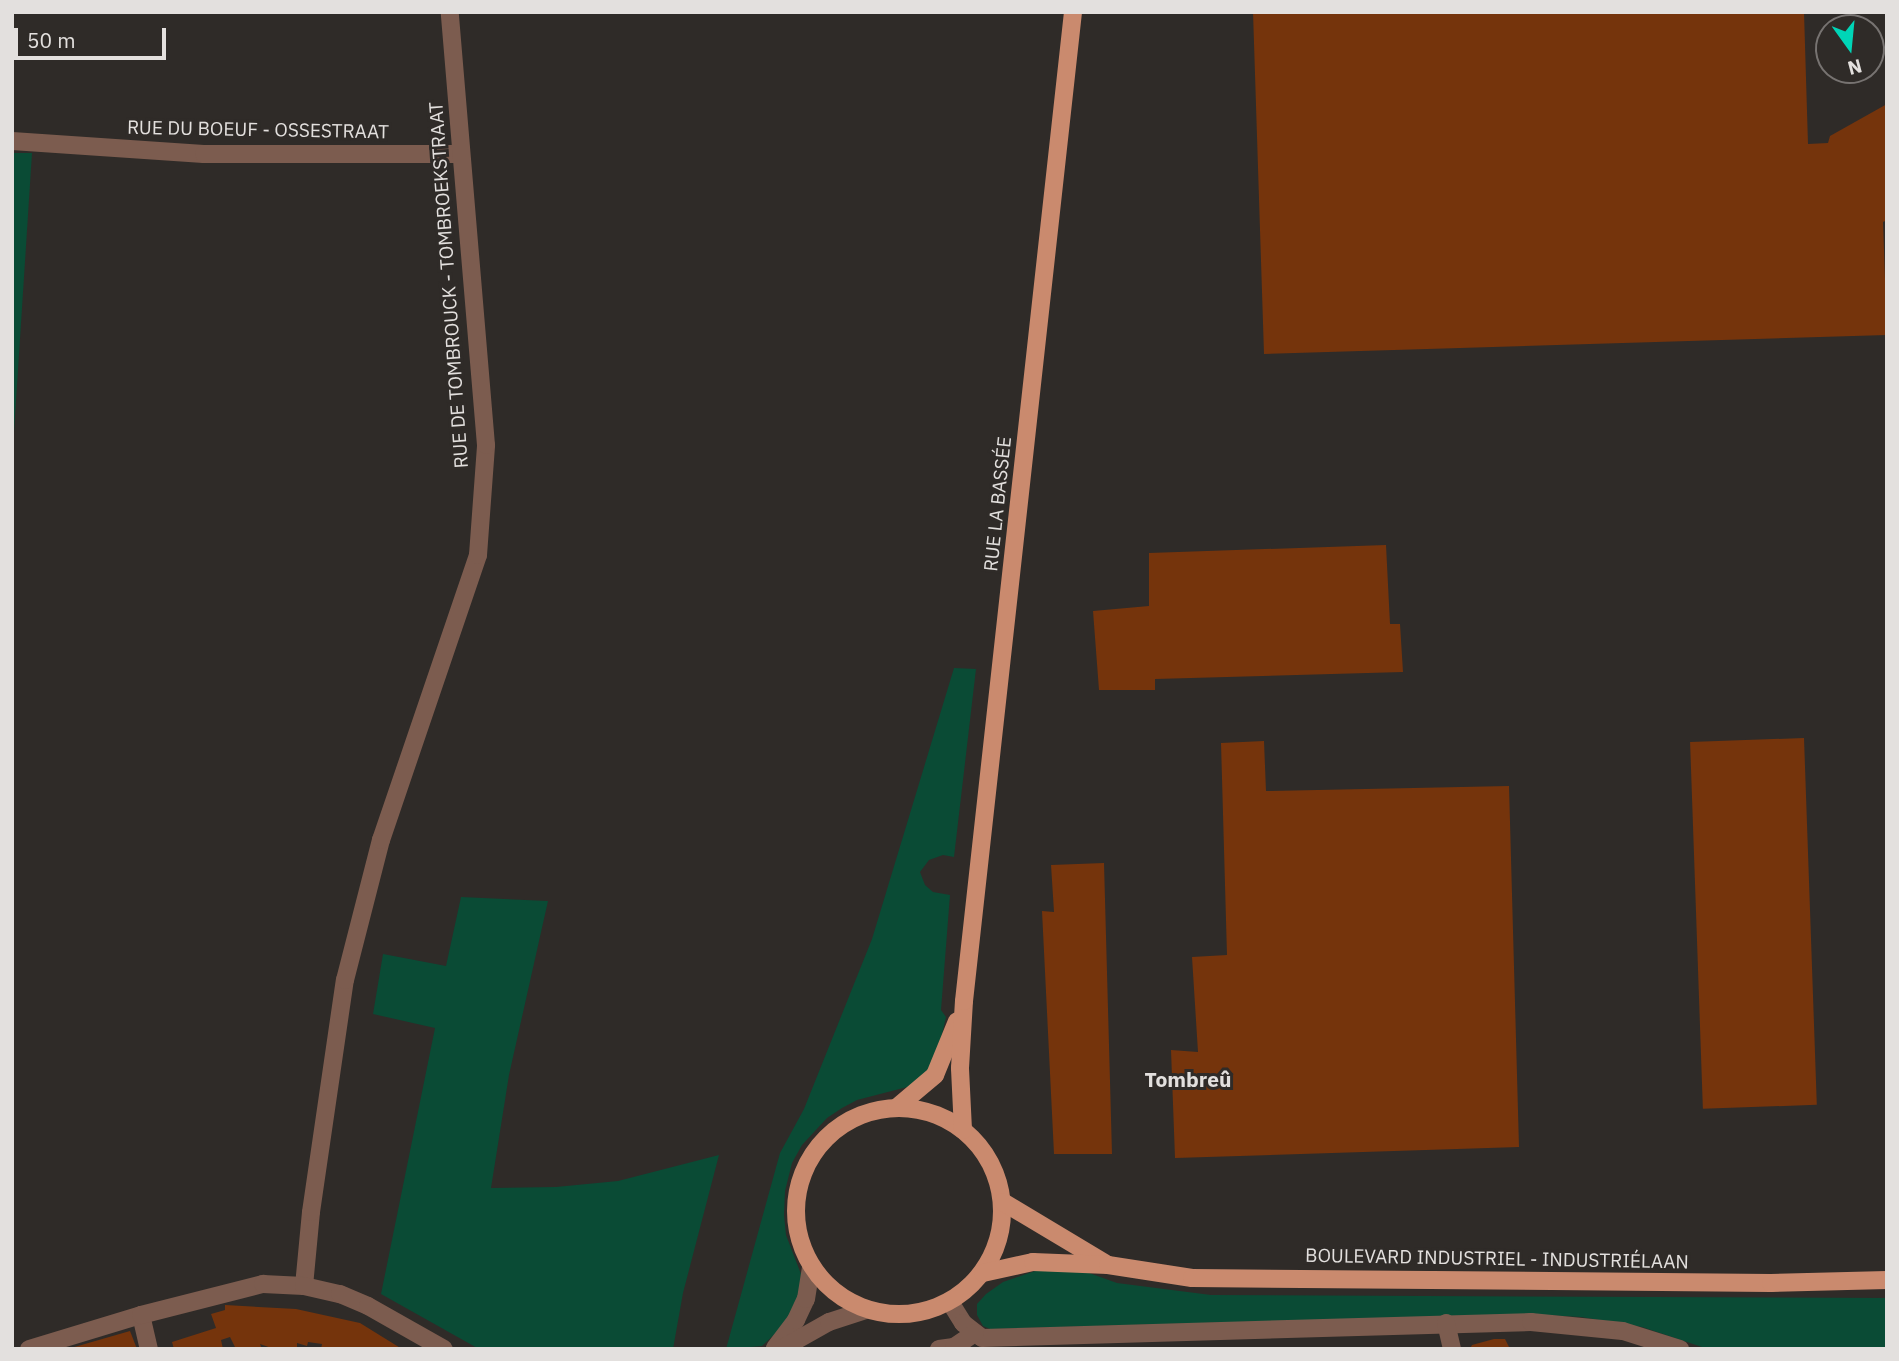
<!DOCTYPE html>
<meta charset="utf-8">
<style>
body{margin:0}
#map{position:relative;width:1899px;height:1361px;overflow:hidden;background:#2f2b28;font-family:"IBM Plex Sans",sans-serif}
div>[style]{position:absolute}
.green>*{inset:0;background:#0a4b35}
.building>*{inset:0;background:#75340c;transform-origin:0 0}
.minor>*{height:18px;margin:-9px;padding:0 9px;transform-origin:9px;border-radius:9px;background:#7c5c4f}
.major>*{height:18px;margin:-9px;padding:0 9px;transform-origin:9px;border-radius:9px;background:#ca8a6e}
.major>.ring{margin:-9px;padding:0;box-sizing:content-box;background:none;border:18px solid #ca8a6e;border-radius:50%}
span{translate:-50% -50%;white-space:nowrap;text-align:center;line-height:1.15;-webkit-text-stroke:6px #2f2b28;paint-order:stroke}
.street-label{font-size:19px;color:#e3e0de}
.neighbourhood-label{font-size:21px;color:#e3e0de;font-weight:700}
.frame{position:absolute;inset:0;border:14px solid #e3e0de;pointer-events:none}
.north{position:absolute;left:1815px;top:14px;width:70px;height:70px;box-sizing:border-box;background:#2f2b28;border:2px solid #777371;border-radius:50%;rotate:165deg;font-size:19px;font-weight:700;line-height:28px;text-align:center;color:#e3e0de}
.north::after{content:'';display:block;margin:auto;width:24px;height:32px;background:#00d5b7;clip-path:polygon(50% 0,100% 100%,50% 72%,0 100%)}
.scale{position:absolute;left:14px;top:28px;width:152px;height:32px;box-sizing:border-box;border:4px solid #e3e0de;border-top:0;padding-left:9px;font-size:21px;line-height:24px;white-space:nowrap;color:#e3e0de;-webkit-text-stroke:5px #2f2b28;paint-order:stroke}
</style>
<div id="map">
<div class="green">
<i style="clip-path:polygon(12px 153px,32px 153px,12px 463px)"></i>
<i style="clip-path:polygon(954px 668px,976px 669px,954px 857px,943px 855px,929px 860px,920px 872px,925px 885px,933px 892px,950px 895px,941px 1010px,946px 1017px,937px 1056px,928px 1070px,911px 1086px,857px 1100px,842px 1108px,827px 1118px,802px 1145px,792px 1163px,785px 1191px,784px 1215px,786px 1235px,801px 1274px,799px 1300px,780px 1329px,762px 1346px,726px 1349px,780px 1153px,804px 1109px,872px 939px)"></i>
<i style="clip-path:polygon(461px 897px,548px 901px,509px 1075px,491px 1188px,556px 1187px,618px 1181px,719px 1155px,683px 1293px,673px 1349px,479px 1349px,381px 1294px,435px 1028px,373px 1014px,383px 954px,446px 966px)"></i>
<i style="clip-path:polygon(1041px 1269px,1078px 1269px,1117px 1283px,1211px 1295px,1887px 1298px,1887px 1349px,1708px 1349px,1642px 1327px,1581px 1317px,1525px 1314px,990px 1329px,983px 1326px,977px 1315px,977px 1304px,986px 1294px,1003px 1282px)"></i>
</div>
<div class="building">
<i style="clip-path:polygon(1253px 12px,1804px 12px,1808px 144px,1828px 143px,1830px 136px,1887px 104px,1887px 220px,1883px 222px,1887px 335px,1264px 354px)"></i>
<i style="clip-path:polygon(1386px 545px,1390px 624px,1400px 624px,1403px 672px,1155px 679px,1155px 690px,1099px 690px,1093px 611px,1149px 606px,1149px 553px)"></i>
<i style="left:1804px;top:738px;width:367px;height:114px;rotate:88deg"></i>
<i style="clip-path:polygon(1264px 741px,1266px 791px,1509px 786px,1519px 1147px,1175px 1158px,1171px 1050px,1198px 1052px,1192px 957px,1227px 955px,1221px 743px)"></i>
<i style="clip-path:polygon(1104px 863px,1112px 1154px,1054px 1154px,1042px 911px,1054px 912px,1051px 865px)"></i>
<i style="clip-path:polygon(225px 1305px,296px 1309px,360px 1323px,402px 1349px,321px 1349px,322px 1344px,308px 1342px,307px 1346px,297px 1343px,297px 1349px,274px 1349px,260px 1344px,262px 1349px,236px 1349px,230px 1337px,221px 1340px,223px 1349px,174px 1349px,172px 1342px,216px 1328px,211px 1314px,225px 1310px)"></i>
<i style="clip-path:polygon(130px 1331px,137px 1349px,71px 1349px,71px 1348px)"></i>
<i style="clip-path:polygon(1494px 1339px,1505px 1339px,1510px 1349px,1470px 1349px,1472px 1345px)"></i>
</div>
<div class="minor">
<i style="left:12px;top:141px;width:192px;rotate:3.9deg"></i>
<i style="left:204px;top:154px;width:256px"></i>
<i style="left:304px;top:1286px;width:74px;rotate:-84.6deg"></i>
<i style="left:311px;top:1212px;width:234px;rotate:-81.7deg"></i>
<i style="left:345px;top:980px;width:145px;rotate:-75.6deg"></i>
<i style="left:381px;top:840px;width:301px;rotate:-71.2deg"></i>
<i style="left:478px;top:555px;width:110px;rotate:-85.8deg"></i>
<i style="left:486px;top:445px;width:434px;rotate:-94.8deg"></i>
<i style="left:950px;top:1302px;width:25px;rotate:58deg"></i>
<i style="left:963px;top:1323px;width:24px;rotate:38deg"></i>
<i style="left:982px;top:1338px;width:549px;rotate:-1.67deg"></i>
<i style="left:1531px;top:1322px;width:92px;rotate:5.6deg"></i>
<i style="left:1623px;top:1331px;width:60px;rotate:17.5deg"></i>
<i style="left:141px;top:1315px;width:35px;rotate:77deg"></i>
<i style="left:1446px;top:1323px;width:27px;rotate:77deg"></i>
<i style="left:775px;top:1348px;width:35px;rotate:-53deg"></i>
<i style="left:796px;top:1320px;width:23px;rotate:-65deg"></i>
<i style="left:806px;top:1299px;width:32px;rotate:-81deg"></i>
<i style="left:29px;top:1349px;width:117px;rotate:-16.9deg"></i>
<i style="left:141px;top:1315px;width:126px;rotate:-14.3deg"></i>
<i style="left:263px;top:1284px;width:41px;rotate:2.8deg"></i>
<i style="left:304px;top:1286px;width:37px;rotate:13deg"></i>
<i style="left:340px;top:1294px;width:30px;rotate:23deg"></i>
<i style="left:368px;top:1306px;width:87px;rotate:29.5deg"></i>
<i style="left:781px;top:1349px;width:55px;rotate:-29.4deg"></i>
<i style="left:829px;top:1322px;width:38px;rotate:-18deg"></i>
<i style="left:939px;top:1349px;width:15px;rotate:-8deg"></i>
<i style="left:954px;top:1347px;width:25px;rotate:-34deg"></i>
</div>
<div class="major">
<i class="ring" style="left:796px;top:1108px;width:188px;height:188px"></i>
<i style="left:896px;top:1108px;width:51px;rotate:-40.2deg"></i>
<i style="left:935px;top:1075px;width:58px;rotate:-67.8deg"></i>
<i style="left:963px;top:1130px;width:62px;rotate:-92.8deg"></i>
<i style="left:960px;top:1068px;width:67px;rotate:-86.6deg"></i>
<i style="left:964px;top:1001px;width:995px;rotate:-83.71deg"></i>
<i style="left:1003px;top:1202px;width:119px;rotate:30.9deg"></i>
<i style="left:983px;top:1273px;width:51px;rotate:-12.4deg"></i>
<i style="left:1033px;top:1262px;width:75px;rotate:2.3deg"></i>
<i style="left:1108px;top:1265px;width:85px;rotate:8.8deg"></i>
<i style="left:1192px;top:1278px;width:579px;rotate:0.49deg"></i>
<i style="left:1771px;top:1283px;width:116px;rotate:-1.5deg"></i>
</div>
<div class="street-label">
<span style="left:258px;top:130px;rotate:1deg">RUE DU BOEUF - OSSESTRAAT</span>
<span style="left:449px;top:285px;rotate:-94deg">RUE DE TOMBROUCK - TOMBROEKSTRAAT</span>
<span style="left:998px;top:504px;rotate:-84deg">RUE LA BASSÉE</span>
<span style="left:1497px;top:1259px;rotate:1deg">BOULEVARD INDUSTRIEL - INDUSTRIÉLAAN</span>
</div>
<div class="neighbourhood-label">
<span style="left:1188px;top:1079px">Tombreû</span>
</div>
<div class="frame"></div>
<div class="north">N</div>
<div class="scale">50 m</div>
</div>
